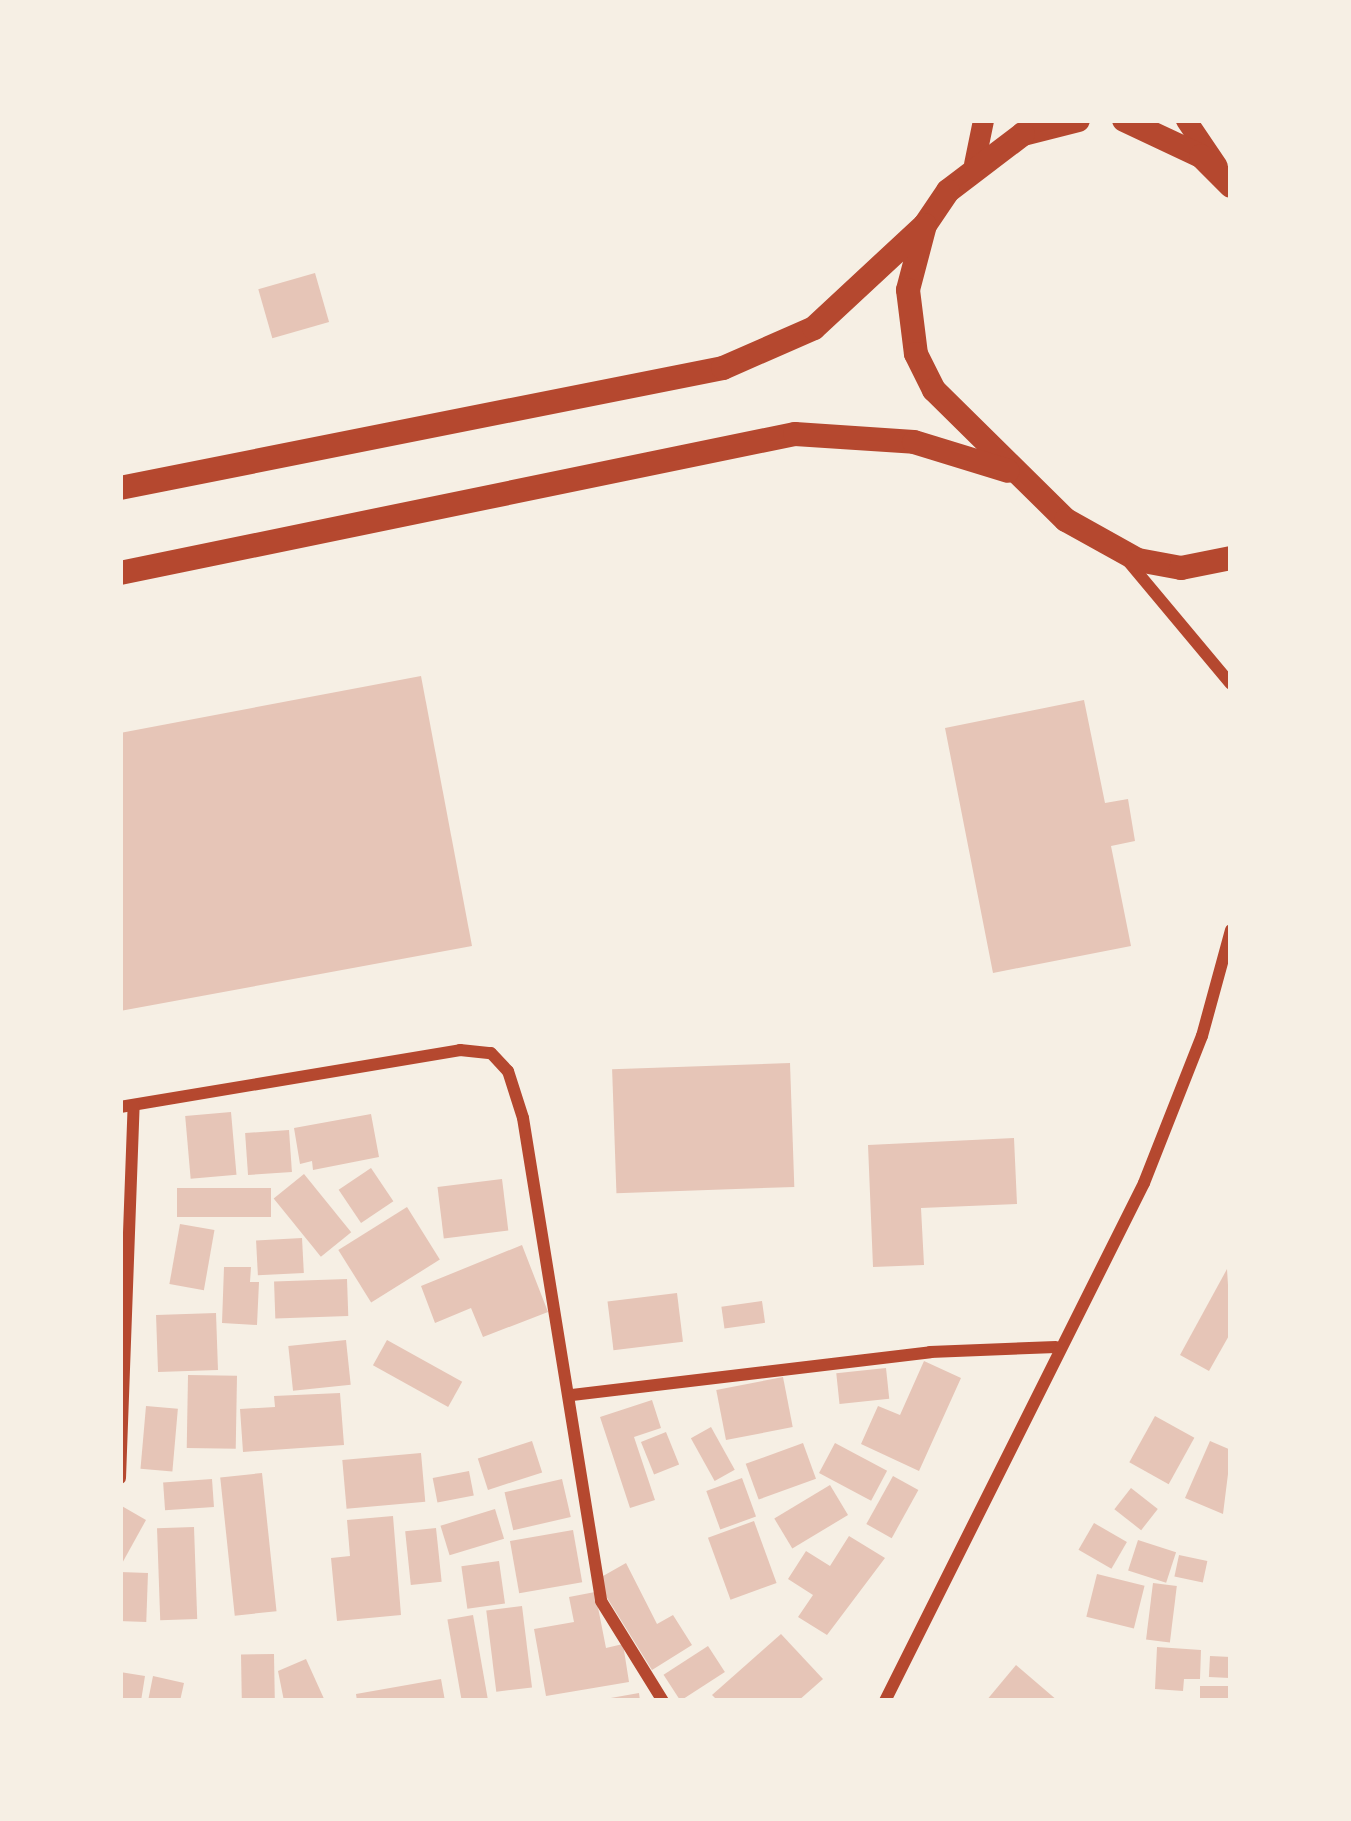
<!DOCTYPE html>
<style>
body{margin:0}
#map{position:relative;width:1351px;height:1821px;overflow:hidden;background:#f6efe4;font-family:Quicksand,sans-serif}
div>[style]{position:absolute}
.building>*{inset:0;background:#e6c5b7;transform-origin:0 0}
.minor>*{height:12px;margin:-6px;padding:0 6px;transform-origin:6px;border-radius:6px;background:#b5482f}
.tertiary>*{height:21px;margin:-10.5px;padding:0 10.5px;transform-origin:10.5px;border-radius:10.5px;background:#b5482f}
.secondary>*{height:24px;margin:-12px;padding:0 12px;transform-origin:12px;border-radius:12px;background:#b5482f}
span{translate:-50% -50%;white-space:nowrap;text-align:center;line-height:1.15;-webkit-text-stroke:10px #f6efe4;paint-order:stroke}
.frame{position:absolute;inset:0;border:123px solid #f6efe4;pointer-events:none}
</style>
<div id="map">
<div class="building">
<i style="left:315px;top:273px;width:51px;height:59px;rotate:74deg"></i>
<i style="clip-path:polygon(421px 676px,472px 946px,120px 1011px,120px 733px)"></i>
<i style="clip-path:polygon(1084px 700px,1105px 803px,1128px 799px,1135px 841px,1111px 846px,1131px 946px,993px 973px,945px 728px)"></i>
<i style="left:790px;top:1063px;width:124px;height:178px;rotate:88deg"></i>
<i style="left:231px;top:1112px;width:63px;height:46px;rotate:85deg"></i>
<i style="clip-path:polygon(371px 1114px,379px 1157px,313px 1170px,312px 1161px,300px 1164px,294px 1128px)"></i>
<i style="left:289px;top:1130px;width:42px;height:44px;rotate:86deg"></i>
<i style="clip-path:polygon(1014px 1138px,1017px 1204px,921px 1208px,924px 1265px,873px 1267px,868px 1145px)"></i>
<i style="left:371px;top:1168px;width:40px;height:39px;rotate:56deg"></i>
<i style="left:304px;top:1174px;width:75px;height:39px;rotate:51deg"></i>
<i style="left:502px;top:1179px;width:52px;height:65px;rotate:83deg"></i>
<i style="left:177px;top:1188px;width:94px;height:29px"></i>
<i style="left:407px;top:1207px;width:62px;height:81px;rotate:58deg"></i>
<i style="left:180px;top:1224px;width:35px;height:61px;rotate:10deg"></i>
<i style="left:302px;top:1238px;width:35px;height:46px;rotate:87deg"></i>
<i style="clip-path:polygon(522px 1245px,548px 1312px,483px 1337px,471px 1308px,435px 1323px,421px 1286px)"></i>
<i style="clip-path:polygon(224px 1267px,251px 1267px,250px 1282px,259px 1282px,257px 1325px,222px 1323px)"></i>
<i style="clip-path:polygon(1227px 1269px,1231px 1332px,1209px 1371px,1180px 1355px)"></i>
<i style="left:347px;top:1279px;width:37px;height:73px;rotate:88deg"></i>
<i style="left:677px;top:1293px;width:49px;height:70px;rotate:83deg"></i>
<i style="left:762px;top:1301px;width:22px;height:41px;rotate:82deg"></i>
<i style="left:216px;top:1313px;width:57px;height:60px;rotate:88deg"></i>
<i style="left:346px;top:1340px;width:45px;height:58px;rotate:84deg"></i>
<i style="left:387px;top:1340px;width:86px;height:29px;rotate:29deg"></i>
<i style="clip-path:polygon(924px 1361px,961px 1378px,919px 1471px,861px 1444px,878px 1406px,900px 1415px)"></i>
<i style="left:886px;top:1368px;width:31px;height:50px;rotate:84deg"></i>
<i style="left:188px;top:1375px;width:49px;height:73px;rotate:1deg"></i>
<i style="left:783px;top:1377px;width:51px;height:68px;rotate:79deg"></i>
<i style="clip-path:polygon(340px 1393px,344px 1445px,243px 1452px,240px 1409px,275px 1407px,274px 1396px)"></i>
<i style="clip-path:polygon(652px 1400px,661px 1428px,634px 1437px,655px 1500px,630px 1508px,600px 1417px)"></i>
<i style="left:146px;top:1406px;width:32px;height:63px;rotate:5deg"></i>
<i style="left:1155px;top:1416px;width:45px;height:53px;rotate:29deg"></i>
<i style="left:711px;top:1427px;width:49px;height:23px;rotate:61deg"></i>
<i style="left:666px;top:1432px;width:35px;height:27px;rotate:68deg"></i>
<i style="left:532px;top:1441px;width:33px;height:57px;rotate:72deg"></i>
<i style="clip-path:polygon(1210px 1441px,1231px 1450px,1223px 1514px,1185px 1498px)"></i>
<i style="left:803px;top:1443px;width:38px;height:61px;rotate:70deg"></i>
<i style="left:835px;top:1443px;width:59px;height:34px;rotate:28deg"></i>
<i style="left:421px;top:1453px;width:49px;height:79px;rotate:85deg"></i>
<i style="left:469px;top:1471px;width:25px;height:37px;rotate:79deg"></i>
<i style="left:262px;top:1473px;width:139px;height:42px;rotate:84deg"></i>
<i style="left:893px;top:1476px;width:29px;height:55px;rotate:29deg"></i>
<i style="left:742px;top:1478px;width:41px;height:38px;rotate:70deg"></i>
<i style="left:212px;top:1479px;width:28px;height:49px;rotate:86deg"></i>
<i style="left:562px;top:1479px;width:39px;height:59px;rotate:77deg"></i>
<i style="left:830px;top:1485px;width:35px;height:65px;rotate:59deg"></i>
<i style="left:1131px;top:1488px;width:34px;height:27px;rotate:38deg"></i>
<i style="clip-path:polygon(120px 1505px,146px 1520px,120px 1567px)"></i>
<i style="left:495px;top:1509px;width:31px;height:57px;rotate:73deg"></i>
<i style="clip-path:polygon(393px 1516px,401px 1615px,337px 1621px,331px 1558px,350px 1556px,347px 1520px)"></i>
<i style="left:754px;top:1521px;width:66px;height:49px;rotate:70deg"></i>
<i style="left:1094px;top:1523px;width:38px;height:31px;rotate:30deg"></i>
<i style="left:194px;top:1527px;width:92px;height:37px;rotate:88deg"></i>
<i style="left:436px;top:1528px;width:54px;height:31px;rotate:84deg"></i>
<i style="left:573px;top:1530px;width:53px;height:64px;rotate:80deg"></i>
<i style="clip-path:polygon(849px 1536px,885px 1558px,827px 1635px,798px 1617px,813px 1595px,788px 1579px,806px 1551px,830px 1566px)"></i>
<i style="left:1138px;top:1540px;width:40px;height:32px;rotate:18deg"></i>
<i style="left:1179px;top:1555px;width:29px;height:22px;rotate:12deg"></i>
<i style="left:499px;top:1561px;width:43px;height:38px;rotate:82deg"></i>
<i style="clip-path:polygon(626px 1563px,657px 1624px,673px 1615px,692px 1645px,652px 1670px,596px 1580px)"></i>
<i style="left:120px;top:1572px;width:28px;height:49px;rotate:2deg"></i>
<i style="left:1097px;top:1574px;width:49px;height:44px;rotate:14deg"></i>
<i style="left:1153px;top:1583px;width:24px;height:57px;rotate:7deg"></i>
<i style="clip-path:polygon(595px 1592px,606px 1648px,623px 1644px,629px 1682px,546px 1696px,534px 1629px,574px 1622px,569px 1597px)"></i>
<i style="left:522px;top:1606px;width:82px;height:36px;rotate:83deg"></i>
<i style="left:473px;top:1615px;width:87px;height:26px;rotate:80deg"></i>
<i style="clip-path:polygon(781px 1634px,823px 1679px,798px 1701px,718px 1701px,712px 1695px)"></i>
<i style="left:708px;top:1646px;width:31px;height:53px;rotate:57deg"></i>
<i style="clip-path:polygon(1157px 1647px,1201px 1650px,1200px 1679px,1184px 1679px,1183px 1691px,1155px 1689px)"></i>
<i style="left:274px;top:1654px;width:47px;height:33px;rotate:89deg"></i>
<i style="left:1210px;top:1656px;width:21px;height:21px;rotate:3deg"></i>
<i style="clip-path:polygon(306px 1659px,325px 1701px,284px 1701px,278px 1671px)"></i>
<i style="clip-path:polygon(1016px 1665px,1058px 1701px,986px 1701px)"></i>
<i style="clip-path:polygon(120px 1672px,145px 1676px,141px 1701px,120px 1700px)"></i>
<i style="clip-path:polygon(153px 1676px,184px 1683px,180px 1701px,148px 1701px)"></i>
<i style="clip-path:polygon(441px 1679px,445px 1701px,357px 1701px,356px 1694px)"></i>
<i style="left:1231px;top:1686px;width:15px;height:31px;rotate:90deg"></i>
<i style="clip-path:polygon(639px 1693px,640px 1701px,605px 1701px,605px 1699px)"></i>
</div>
<div class="minor">
<i style="left:1128px;top:561px;width:160px;rotate:50.1deg"></i>
<i style="left:120px;top:1107px;width:345px;rotate:-9.5deg"></i>
<i style="left:460px;top:1050px;width:31px;rotate:6deg"></i>
<i style="left:491px;top:1053px;width:25px;rotate:47deg"></i>
<i style="left:508px;top:1071px;width:49px;rotate:72.3deg"></i>
<i style="left:523px;top:1118px;width:489px;rotate:80.8deg"></i>
<i style="left:601px;top:1601px;width:118px;rotate:58.2deg"></i>
<i style="left:572px;top:1395px;width:361px;rotate:-6.8deg"></i>
<i style="left:930px;top:1352px;width:126px;rotate:-2.3deg"></i>
<i style="left:120px;top:1478px;width:373px;rotate:-87.9deg"></i>
<i style="left:885px;top:1701px;width:579px;rotate:-63.43deg"></i>
<i style="left:1144px;top:1183px;width:158px;rotate:-68.5deg"></i>
<i style="left:1202px;top:1036px;width:110px;rotate:-74.7deg"></i>
</div>
<div class="tertiary">
<i style="left:1186px;top:120px;width:55px;rotate:56deg"></i>
<i style="left:974px;top:164px;width:45px;rotate:-78.4deg"></i>
</div>
<div class="secondary">
<i style="left:1078px;top:120px;width:57px;rotate:165.7deg"></i>
<i style="left:1023px;top:134px;width:94px;rotate:142.8deg"></i>
<i style="left:948px;top:191px;width:41px;rotate:124.1deg"></i>
<i style="left:925px;top:225px;width:67px;rotate:104.7deg"></i>
<i style="left:908px;top:290px;width:64px;rotate:82.9deg"></i>
<i style="left:916px;top:354px;width:40px;rotate:63.4deg"></i>
<i style="left:934px;top:390px;width:185px;rotate:44.6deg"></i>
<i style="left:1066px;top:520px;width:82px;rotate:29.1deg"></i>
<i style="left:1138px;top:560px;width:44px;rotate:10.5deg"></i>
<i style="left:1181px;top:568px;width:51px;rotate:-11.3deg"></i>
<i style="left:1124px;top:120px;width:85px;rotate:25.1deg"></i>
<i style="left:1201px;top:156px;width:42px;rotate:45deg"></i>
<i style="left:120px;top:488px;width:615px;rotate:-11.26deg"></i>
<i style="left:723px;top:368px;width:99px;rotate:-23.7deg"></i>
<i style="left:814px;top:328px;width:151px;rotate:-42.9deg"></i>
<i style="left:120px;top:573px;width:689px;rotate:-11.64deg"></i>
<i style="left:795px;top:434px;width:119px;rotate:3.8deg"></i>
<i style="left:914px;top:442px;width:98px;rotate:17.1deg"></i>
</div>
<div class="frame"></div>
</div>
